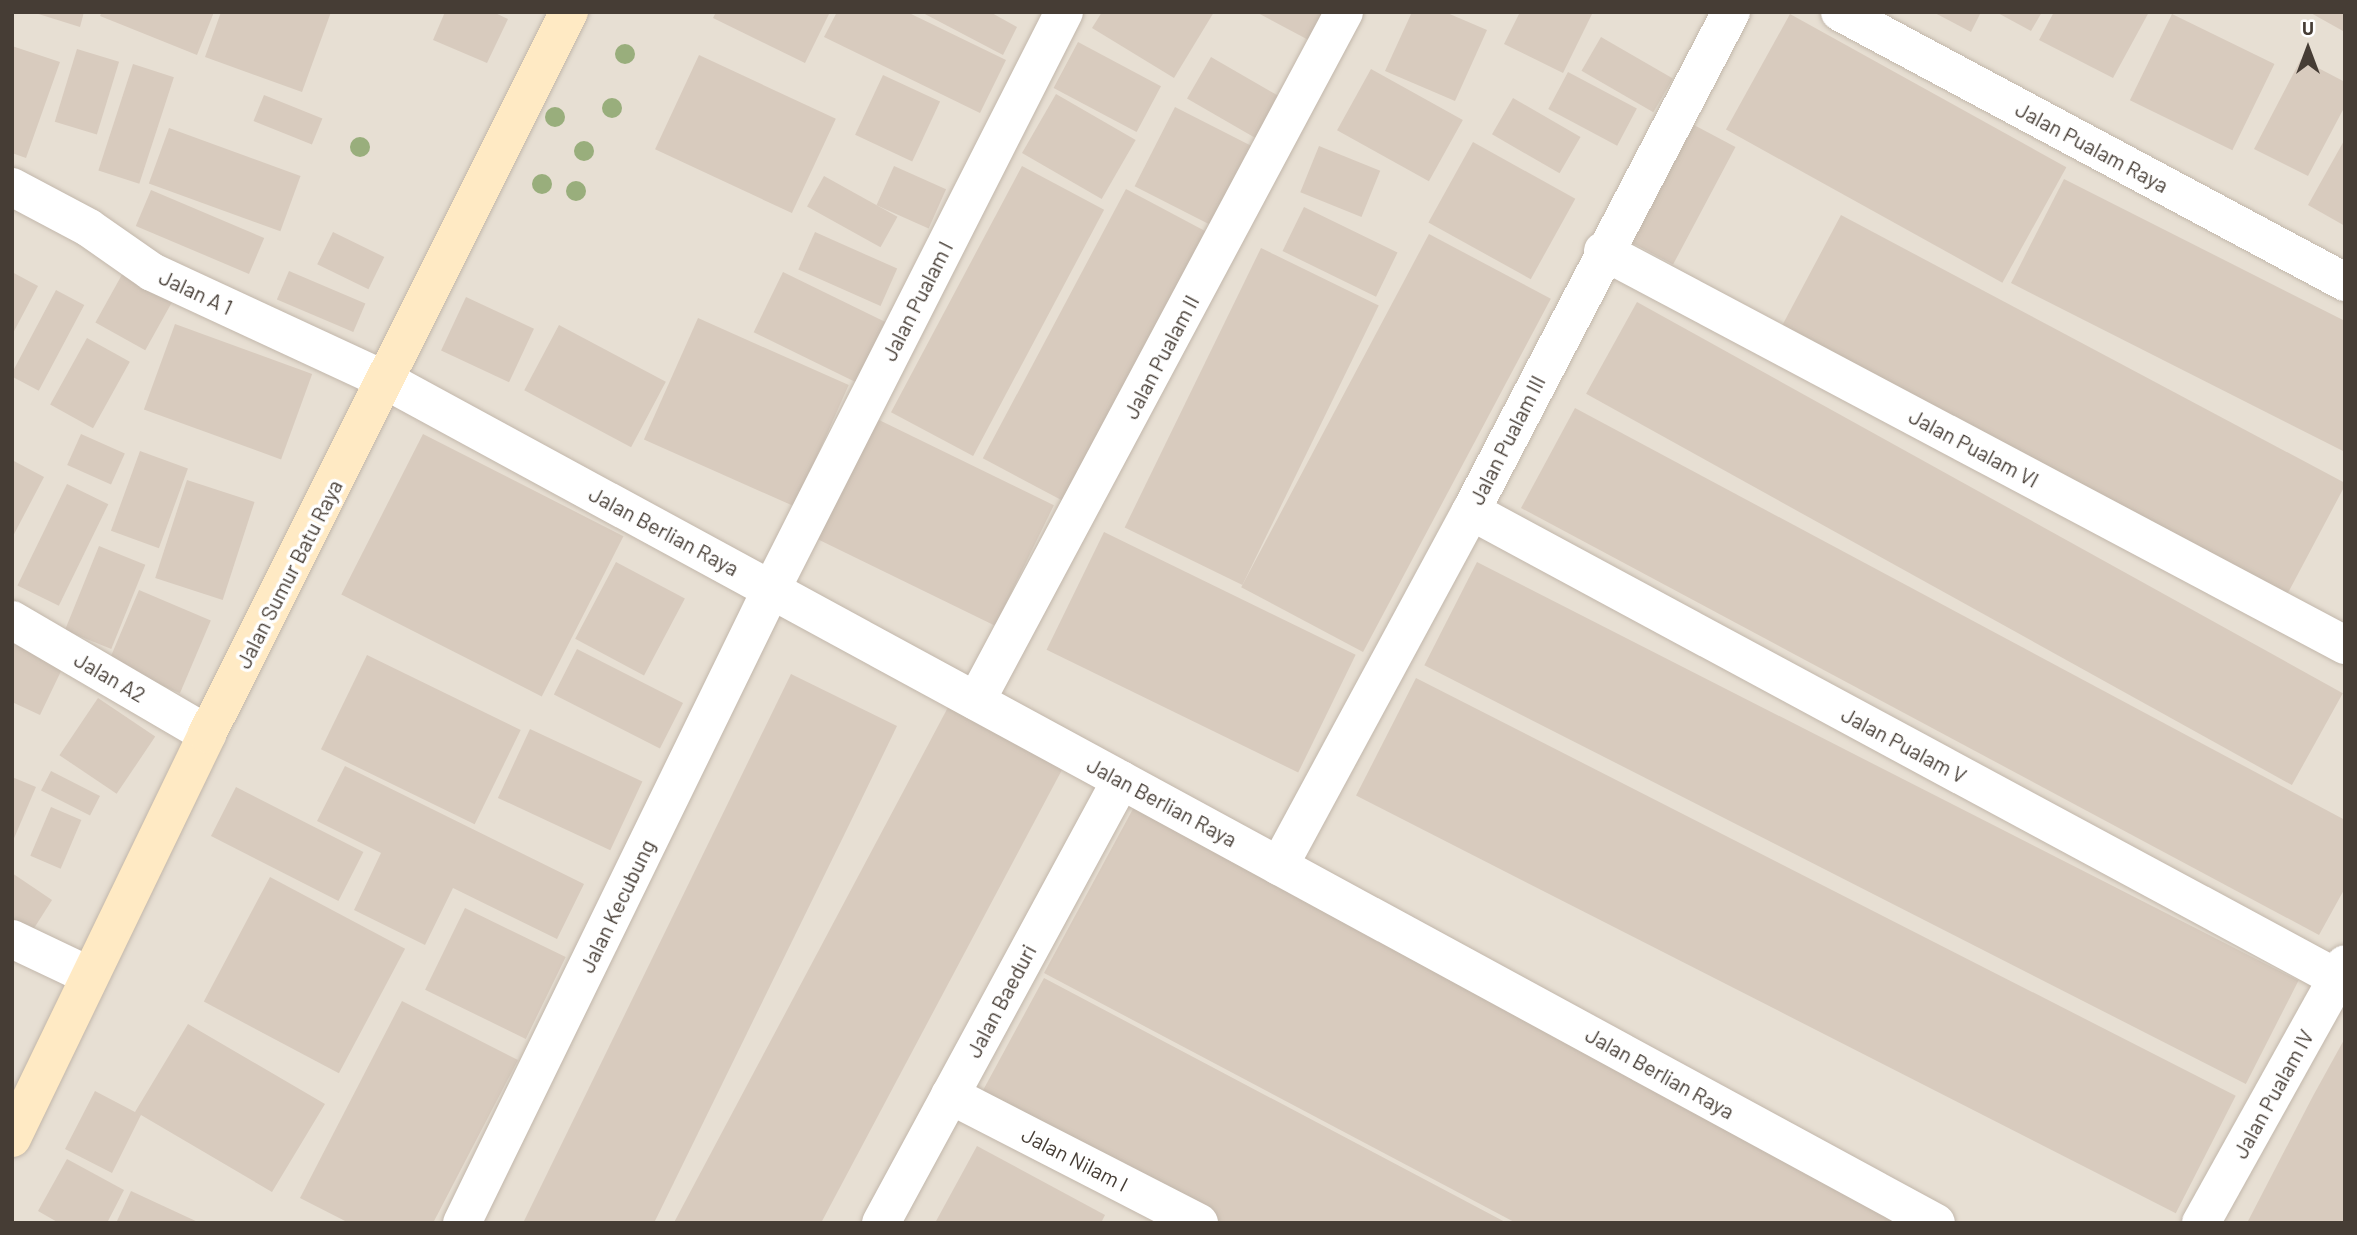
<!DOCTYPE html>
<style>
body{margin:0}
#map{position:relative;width:2357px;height:1235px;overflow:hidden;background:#f3eee6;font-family:Barlow,sans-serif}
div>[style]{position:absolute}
.residential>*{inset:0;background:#e7dfd3;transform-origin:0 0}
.building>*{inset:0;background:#d8cbbe;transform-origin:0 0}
.roads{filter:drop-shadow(0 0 2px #c2b7ab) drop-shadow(0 0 2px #c2b7ab)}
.street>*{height:38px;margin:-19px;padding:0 19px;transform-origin:19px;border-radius:19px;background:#fff}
.secondary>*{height:38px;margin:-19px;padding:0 19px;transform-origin:19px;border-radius:19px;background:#ffeac4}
.trees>*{width:20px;height:20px;margin:-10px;border-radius:50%;background:#99ae7c}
span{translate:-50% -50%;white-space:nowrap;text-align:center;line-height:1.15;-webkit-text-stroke:7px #fff;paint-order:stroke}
.street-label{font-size:21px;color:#463d35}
.frame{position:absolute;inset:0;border:14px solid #463d35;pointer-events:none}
.north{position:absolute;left:2273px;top:14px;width:70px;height:70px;-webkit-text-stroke:5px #fff;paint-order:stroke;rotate:0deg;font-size:19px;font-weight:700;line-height:28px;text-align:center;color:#463d35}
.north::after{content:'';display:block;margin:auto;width:24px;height:32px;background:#463d35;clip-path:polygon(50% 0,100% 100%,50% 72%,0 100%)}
</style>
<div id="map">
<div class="residential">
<i style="left:12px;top:12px;width:2333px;height:1211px"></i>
</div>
<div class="building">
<i style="clip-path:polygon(32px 12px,84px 12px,80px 27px)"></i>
<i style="clip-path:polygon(102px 12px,214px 12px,197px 55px,100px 16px)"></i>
<i style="clip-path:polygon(221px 12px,331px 12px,302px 92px,205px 57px)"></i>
<i style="clip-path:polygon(445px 12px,493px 12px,508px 19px,487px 63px,433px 40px)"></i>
<i style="clip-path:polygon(716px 12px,830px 12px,805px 63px,713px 18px)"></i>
<i style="clip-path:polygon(837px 12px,907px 12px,1006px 60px,980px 113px,824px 37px)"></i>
<i style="clip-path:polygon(921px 12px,990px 12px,1017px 27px,1003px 55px)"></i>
<i style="clip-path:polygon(1102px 12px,1214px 12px,1174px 78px,1092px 28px)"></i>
<i style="clip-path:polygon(1256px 12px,1333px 12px,1316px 44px)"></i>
<i style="clip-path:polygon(1412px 12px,1445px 12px,1487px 30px,1455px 101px,1385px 71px)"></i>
<i style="clip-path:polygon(1520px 12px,1593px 12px,1563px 73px,1504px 44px)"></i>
<i style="clip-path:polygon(1933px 12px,1981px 12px,1971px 32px)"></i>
<i style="clip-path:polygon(1996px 12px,2042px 12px,2031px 31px)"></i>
<i style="clip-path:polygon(2054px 12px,2149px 12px,2113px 78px,2039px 40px)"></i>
<i style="clip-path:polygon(2309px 12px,2345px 12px,2345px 32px,2343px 31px)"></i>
<i style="left:1790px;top:14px;width:316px;height:132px;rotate:29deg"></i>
<i style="left:2172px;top:14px;width:114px;height:96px;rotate:26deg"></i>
<i style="left:1601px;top:37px;width:83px;height:39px;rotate:30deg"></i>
<i style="left:1078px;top:42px;width:94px;height:52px;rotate:28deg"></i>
<i style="clip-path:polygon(12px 46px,60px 62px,26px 158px,12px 153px)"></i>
<i style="left:77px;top:49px;width:44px;height:76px;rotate:17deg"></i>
<i style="left:699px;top:55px;width:151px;height:104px;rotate:25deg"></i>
<i style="left:1211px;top:57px;width:83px;height:48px;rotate:30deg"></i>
<i style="clip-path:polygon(2301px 59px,2345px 82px,2345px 106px,2308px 176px,2254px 149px)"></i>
<i style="left:133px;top:64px;width:43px;height:112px;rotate:18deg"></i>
<i style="left:1371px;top:69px;width:105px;height:70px;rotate:29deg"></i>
<i style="left:1568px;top:72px;width:78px;height:42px;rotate:28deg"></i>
<i style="left:883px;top:75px;width:63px;height:66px;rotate:25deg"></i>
<i style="left:1056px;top:94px;width:92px;height:68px;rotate:30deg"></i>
<i style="left:264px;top:95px;width:63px;height:28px;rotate:22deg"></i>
<i style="left:1513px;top:98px;width:78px;height:42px;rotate:30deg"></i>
<i style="left:1175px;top:107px;width:92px;height:89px;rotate:27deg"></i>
<i style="left:1694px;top:125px;width:47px;height:133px;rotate:28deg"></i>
<i style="left:169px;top:128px;width:140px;height:59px;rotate:20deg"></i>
<i style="clip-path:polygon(2345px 139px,2345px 226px,2308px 205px)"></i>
<i style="left:1473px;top:142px;width:117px;height:92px;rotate:29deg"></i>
<i style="left:1319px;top:146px;width:66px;height:50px;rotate:22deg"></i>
<i style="left:894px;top:166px;width:57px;height:43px;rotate:24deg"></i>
<i style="left:1022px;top:166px;width:93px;height:279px;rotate:28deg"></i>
<i style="left:824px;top:176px;width:84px;height:35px;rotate:29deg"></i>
<i style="clip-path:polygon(2064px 179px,2345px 321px,2345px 452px,2011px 283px)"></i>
<i style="left:1126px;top:189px;width:98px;height:305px;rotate:28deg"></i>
<i style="left:151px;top:190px;width:123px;height:39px;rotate:23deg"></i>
<i style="left:1304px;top:207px;width:104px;height:49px;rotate:26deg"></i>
<i style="left:1841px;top:215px;width:572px;height:125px;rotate:28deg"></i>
<i style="left:333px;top:232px;width:57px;height:36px;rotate:26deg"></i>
<i style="left:815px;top:232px;width:90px;height:41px;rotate:24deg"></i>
<i style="left:1429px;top:234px;width:138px;height:400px;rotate:28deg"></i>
<i style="left:1261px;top:248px;width:131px;height:311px;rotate:26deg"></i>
<i style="left:124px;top:271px;width:57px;height:59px;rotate:29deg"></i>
<i style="left:289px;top:271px;width:83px;height:31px;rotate:23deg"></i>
<i style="clip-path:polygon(12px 272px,38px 286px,12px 335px)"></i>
<i style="left:783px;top:272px;width:115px;height:67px;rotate:26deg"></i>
<i style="left:56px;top:290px;width:32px;height:97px;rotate:28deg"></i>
<i style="left:466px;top:297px;width:75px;height:59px;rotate:25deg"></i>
<i style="left:1637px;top:302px;width:807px;height:105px;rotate:29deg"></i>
<i style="left:698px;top:318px;width:165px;height:133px;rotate:24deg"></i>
<i style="left:175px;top:324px;width:146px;height:91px;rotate:20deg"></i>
<i style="left:559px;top:325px;width:121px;height:74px;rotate:28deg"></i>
<i style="left:87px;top:338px;width:49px;height:76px;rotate:29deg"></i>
<i style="clip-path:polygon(1575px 408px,2345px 820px,2345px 888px,2319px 935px,1521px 508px)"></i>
<i style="left:875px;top:418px;width:199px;height:134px;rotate:26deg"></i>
<i style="left:81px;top:434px;width:48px;height:34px;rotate:24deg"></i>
<i style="left:423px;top:434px;width:225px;height:180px;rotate:27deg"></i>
<i style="left:140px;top:451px;width:51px;height:85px;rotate:20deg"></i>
<i style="clip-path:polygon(12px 460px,44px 477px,12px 538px)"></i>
<i style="left:187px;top:480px;width:71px;height:103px;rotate:18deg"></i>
<i style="left:67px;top:484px;width:46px;height:113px;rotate:26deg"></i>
<i style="left:1104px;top:532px;width:280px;height:131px;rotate:26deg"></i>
<i style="left:99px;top:546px;width:50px;height:91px;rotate:22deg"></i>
<i style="left:616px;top:562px;width:78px;height:87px;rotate:28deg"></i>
<i style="left:1477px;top:562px;width:922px;height:116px;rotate:27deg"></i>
<i style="left:139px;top:590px;width:78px;height:79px;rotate:23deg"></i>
<i style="clip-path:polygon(12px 643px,63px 667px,40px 715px,12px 702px)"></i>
<i style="left:577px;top:649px;width:119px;height:51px;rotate:27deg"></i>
<i style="left:367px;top:655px;width:171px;height:105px;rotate:26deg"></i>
<i style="clip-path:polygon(791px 674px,897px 726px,849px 825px,654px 1223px,523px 1223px)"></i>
<i style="left:1416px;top:678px;width:920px;height:132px;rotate:27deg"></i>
<i style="left:954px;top:696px;width:130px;height:597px;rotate:28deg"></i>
<i style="left:98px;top:698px;width:69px;height:69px;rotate:34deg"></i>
<i style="left:530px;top:729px;width:124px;height:76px;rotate:25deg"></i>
<i style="clip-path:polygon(345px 766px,584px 884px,557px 939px,453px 888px,425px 945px,354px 910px,381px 853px,317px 821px)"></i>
<i style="left:51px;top:771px;width:55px;height:22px;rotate:27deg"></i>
<i style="clip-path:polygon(12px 777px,36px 787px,12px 843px)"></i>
<i style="left:236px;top:787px;width:143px;height:55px;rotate:27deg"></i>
<i style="left:51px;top:807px;width:33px;height:53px;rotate:23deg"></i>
<i style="clip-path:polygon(1134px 807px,1918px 1223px,1516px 1223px,1044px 973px)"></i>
<i style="clip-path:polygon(12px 873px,52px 900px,24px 944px,12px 937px)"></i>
<i style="left:270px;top:877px;width:153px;height:141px;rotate:28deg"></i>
<i style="left:465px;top:908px;width:112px;height:91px;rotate:26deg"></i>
<i style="clip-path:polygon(1044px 978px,1507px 1223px,1224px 1223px,1138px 1177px,981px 1094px)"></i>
<i style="clip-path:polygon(402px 1001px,518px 1060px,433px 1223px,349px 1223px,300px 1198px)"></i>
<i style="clip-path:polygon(188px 1024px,325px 1104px,272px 1192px,141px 1115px,112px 1173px,65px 1149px,95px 1091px,135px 1112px)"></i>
<i style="clip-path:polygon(2345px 1038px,2345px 1223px,2247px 1223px,2313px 1096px)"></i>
<i style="clip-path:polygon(977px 1146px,1105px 1215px,1101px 1223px,935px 1223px)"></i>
<i style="clip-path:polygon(67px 1159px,124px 1190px,107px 1223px,59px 1223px,38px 1211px)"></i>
<i style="clip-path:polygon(131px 1191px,200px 1223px,116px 1223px)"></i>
</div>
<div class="roads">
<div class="street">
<i style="left:1840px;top:12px;width:573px;rotate:28.13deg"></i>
<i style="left:12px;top:187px;width:87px;rotate:28deg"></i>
<i style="left:89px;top:228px;width:77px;rotate:34.9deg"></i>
<i style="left:152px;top:272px;width:259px;rotate:24.9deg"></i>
<i style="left:387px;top:381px;width:1763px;rotate:28.53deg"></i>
<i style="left:1603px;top:251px;width:840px;rotate:27.97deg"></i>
<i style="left:1471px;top:511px;width:984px;rotate:28.34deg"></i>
<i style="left:12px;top:620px;width:226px;rotate:30.3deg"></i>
<i style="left:976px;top:701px;width:781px;rotate:-61.89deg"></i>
<i style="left:1279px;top:866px;width:404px;rotate:-61.6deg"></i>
<i style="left:1471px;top:511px;width:563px;rotate:-62.48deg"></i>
<i style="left:12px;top:939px;width:86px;rotate:25.4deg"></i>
<i style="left:950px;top:1095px;width:280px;rotate:27.2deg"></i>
<i style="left:462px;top:1223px;width:704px;rotate:-63.98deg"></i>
<i style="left:771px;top:590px;width:648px;rotate:-63.12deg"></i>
<i style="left:881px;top:1223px;width:504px;rotate:-61.55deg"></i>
<i style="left:2201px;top:1223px;width:296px;rotate:-60.9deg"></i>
</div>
<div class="secondary">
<i style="left:12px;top:1138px;width:449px;rotate:-64.2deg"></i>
<i style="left:207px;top:734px;width:808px;rotate:-63.37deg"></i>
</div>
</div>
<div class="trees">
<i style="left:625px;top:54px"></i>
<i style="left:612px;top:108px"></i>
<i style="left:555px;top:117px"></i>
<i style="left:360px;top:147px"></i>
<i style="left:584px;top:151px"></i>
<i style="left:542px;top:184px"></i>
<i style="left:576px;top:191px"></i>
</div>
<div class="street-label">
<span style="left:2092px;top:147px;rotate:28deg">Jalan Pualam Raya</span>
<span style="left:196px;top:292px;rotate:25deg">Jalan A 1</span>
<span style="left:917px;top:301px;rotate:-63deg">Jalan Pualam I</span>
<span style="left:1161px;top:357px;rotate:-62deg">Jalan Pualam II</span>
<span style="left:1507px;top:440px;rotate:-63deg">Jalan Pualam III</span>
<span style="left:1974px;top:448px;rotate:28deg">Jalan Pualam VI</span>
<span style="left:664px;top:531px;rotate:28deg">Jalan Berlian Raya</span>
<span style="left:289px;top:574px;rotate:-63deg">Jalan Sumur Batu Raya</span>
<span style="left:110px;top:677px;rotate:30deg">Jalan A2</span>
<span style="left:1904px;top:745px;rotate:28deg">Jalan Pualam V</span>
<span style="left:1162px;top:802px;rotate:28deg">Jalan Berlian Raya</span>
<span style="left:617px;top:906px;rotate:-64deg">Jalan Kecubung</span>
<span style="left:1001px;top:1001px;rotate:-62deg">Jalan Baeduri</span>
<span style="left:1660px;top:1073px;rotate:29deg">Jalan Berlian Raya</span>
<span style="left:2273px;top:1094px;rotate:-61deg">Jalan Pualam IV</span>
<span style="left:1075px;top:1159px;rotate:27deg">Jalan Nilam I</span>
</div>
<div class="frame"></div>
<div class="north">U</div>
</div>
